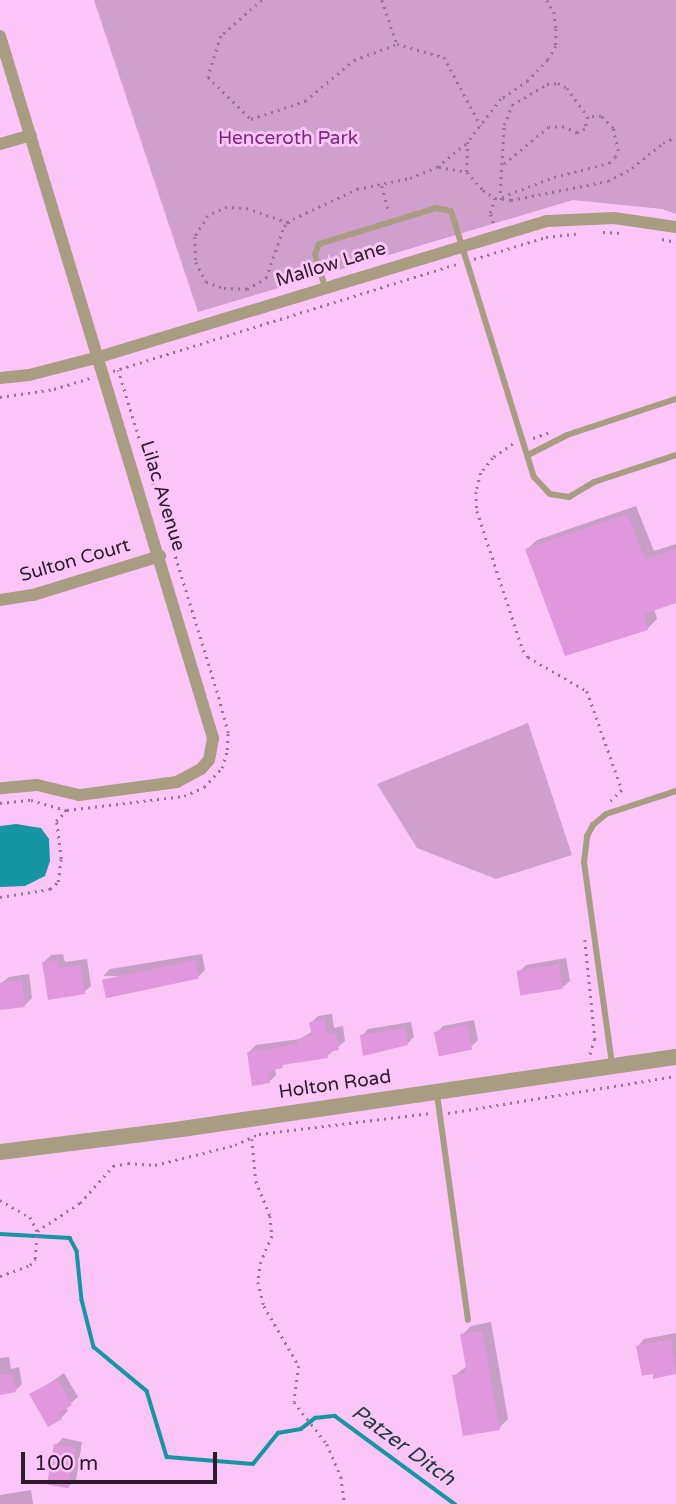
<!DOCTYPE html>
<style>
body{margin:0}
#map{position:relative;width:676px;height:1504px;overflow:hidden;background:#fbc5f8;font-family:"Varela Round",sans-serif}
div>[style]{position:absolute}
.green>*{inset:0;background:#cfa0cc}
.water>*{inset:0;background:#1696a5}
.shadow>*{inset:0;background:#0003}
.stream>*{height:3.5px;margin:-1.75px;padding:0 1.75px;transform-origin:1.75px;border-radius:1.75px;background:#1696a5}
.building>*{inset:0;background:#e197de;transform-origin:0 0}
.path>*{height:2.5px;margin-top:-1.25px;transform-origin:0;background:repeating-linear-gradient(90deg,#997397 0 2px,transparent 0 7px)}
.service>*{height:6px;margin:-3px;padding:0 3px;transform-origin:3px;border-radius:3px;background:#a89d82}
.minor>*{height:12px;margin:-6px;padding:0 6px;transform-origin:6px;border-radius:6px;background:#a89d82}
.tertiary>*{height:16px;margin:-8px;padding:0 8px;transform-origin:8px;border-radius:8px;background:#a89d82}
span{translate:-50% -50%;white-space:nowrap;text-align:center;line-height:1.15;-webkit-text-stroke:6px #fbc5f8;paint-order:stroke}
.park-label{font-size:19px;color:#7f287e}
.street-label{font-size:19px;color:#2e1a2d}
.water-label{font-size:21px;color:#223b3f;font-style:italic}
.scale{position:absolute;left:21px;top:1452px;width:196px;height:32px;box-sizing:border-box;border:4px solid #2e1a2d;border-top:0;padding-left:9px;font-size:21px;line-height:24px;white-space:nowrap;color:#2e1a2d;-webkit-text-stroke:5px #fbc5f8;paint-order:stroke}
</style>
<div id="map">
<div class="green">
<i style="clip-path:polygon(94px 0,676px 0,676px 214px,662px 209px,573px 200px,198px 312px)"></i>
<i style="clip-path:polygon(528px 723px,572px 855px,496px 879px,417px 848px,377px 784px)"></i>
</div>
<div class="water">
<i style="clip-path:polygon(16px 824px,41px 828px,49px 839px,50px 861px,45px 876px,25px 886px,0 887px,0 826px)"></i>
</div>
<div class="shadow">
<i style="clip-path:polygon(636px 506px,654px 551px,676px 544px,676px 601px,654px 608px,657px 619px,648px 628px,527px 549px,537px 540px)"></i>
<i style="clip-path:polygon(63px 954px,65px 962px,87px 959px,91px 986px,84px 992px,44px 962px,51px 955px)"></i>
<i style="clip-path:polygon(202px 954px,205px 970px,198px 977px,103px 976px,110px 969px)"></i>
<i style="clip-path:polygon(566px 958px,570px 981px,563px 987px,519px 972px,526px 965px)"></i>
<i style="clip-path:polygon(29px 974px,32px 998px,25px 1005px,0 1008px,0 984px,9px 977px)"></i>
<i style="clip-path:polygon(332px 1014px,334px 1028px,343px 1026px,345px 1041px,327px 1056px,286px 1063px,275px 1068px,276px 1075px,269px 1082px,249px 1052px,256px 1045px,300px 1039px,313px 1031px,311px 1023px,318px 1016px)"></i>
<i style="clip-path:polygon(474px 1020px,478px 1040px,471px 1047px,436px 1033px,443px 1026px)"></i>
<i style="clip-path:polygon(411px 1022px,414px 1037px,407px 1044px,364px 1054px,362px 1036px,368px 1029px)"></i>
<i style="clip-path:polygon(491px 1322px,508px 1419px,499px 1428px,454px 1376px,467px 1366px,462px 1335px,471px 1326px)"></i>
<i style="clip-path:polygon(676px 1333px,676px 1373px,655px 1377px,638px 1346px,644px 1339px)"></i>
<i style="clip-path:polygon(9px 1357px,11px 1369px,19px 1367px,22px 1384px,15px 1391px,0 1393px,0 1358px)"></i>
<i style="clip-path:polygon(64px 1373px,78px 1397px,66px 1407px,68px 1411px,61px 1418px,32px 1395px)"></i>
<i style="clip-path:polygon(63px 1438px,82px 1442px,76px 1480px,69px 1486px,56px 1445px)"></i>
<i style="clip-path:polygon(31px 1490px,33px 1504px,0 1504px,0 1495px)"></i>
</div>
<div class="stream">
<i style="left:0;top:1234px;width:70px;rotate:3.3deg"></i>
<i style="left:70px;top:1238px;width:15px;rotate:62deg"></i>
<i style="left:77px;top:1251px;width:49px;rotate:84.2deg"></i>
<i style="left:82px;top:1300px;width:49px;rotate:75.7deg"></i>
<i style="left:94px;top:1347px;width:69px;rotate:39.7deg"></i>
<i style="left:147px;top:1391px;width:69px;rotate:73.1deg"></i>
<i style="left:167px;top:1457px;width:86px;rotate:4.7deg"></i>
<i style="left:253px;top:1464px;width:40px;rotate:-51deg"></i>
<i style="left:278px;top:1433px;width:23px;rotate:-10deg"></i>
<i style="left:301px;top:1429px;width:18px;rotate:-38deg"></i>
<i style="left:315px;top:1418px;width:20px;rotate:-6deg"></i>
<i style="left:335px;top:1416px;width:149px;rotate:36.3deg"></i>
</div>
<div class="building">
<i style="clip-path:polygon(627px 514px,645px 559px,676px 549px,676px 603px,644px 614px,648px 630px,565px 656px,525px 549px)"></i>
<i style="clip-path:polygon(57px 960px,58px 968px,80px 965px,85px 994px,48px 1000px,42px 962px)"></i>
<i style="left:195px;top:960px;width:19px;height:95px;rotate:78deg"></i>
<i style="left:559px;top:964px;width:25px;height:43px;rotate:81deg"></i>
<i style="clip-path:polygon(22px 980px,25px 1007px,0 1010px,0 983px)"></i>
<i style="clip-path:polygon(325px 1020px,327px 1034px,336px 1032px,339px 1050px,327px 1052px,328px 1058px,282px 1065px,283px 1068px,268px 1071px,270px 1083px,252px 1086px,247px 1052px,298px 1044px,297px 1039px,312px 1036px,309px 1022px)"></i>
<i style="left:467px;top:1025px;width:25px;height:34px;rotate:78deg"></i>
<i style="clip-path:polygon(405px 1028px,408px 1045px,363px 1056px,360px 1035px)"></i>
<i style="clip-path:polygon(482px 1331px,500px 1430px,463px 1436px,452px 1375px,467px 1373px,460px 1334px)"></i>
<i style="clip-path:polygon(671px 1339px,676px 1374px,653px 1379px,653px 1374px,642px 1376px,636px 1346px)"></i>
<i style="clip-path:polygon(12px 1373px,16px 1392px,0 1395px,0 1375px)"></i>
<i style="clip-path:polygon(57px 1379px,72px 1405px,59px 1413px,62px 1419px,48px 1427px,29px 1394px)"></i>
<i style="left:54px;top:1444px;width:22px;height:41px;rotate:10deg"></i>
</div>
<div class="path">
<i style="left:262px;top:0;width:55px;rotate:138.7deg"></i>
<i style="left:221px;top:36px;width:43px;rotate:107.6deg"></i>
<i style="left:208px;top:77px;width:60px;rotate:44.3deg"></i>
<i style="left:251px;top:119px;width:57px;rotate:-18.4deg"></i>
<i style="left:305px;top:101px;width:64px;rotate:-39.9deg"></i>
<i style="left:354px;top:60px;width:46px;rotate:-20.4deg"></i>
<i style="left:382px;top:0;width:46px;rotate:71.2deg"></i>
<i style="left:397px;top:44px;width:49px;rotate:15.5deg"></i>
<i style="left:444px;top:57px;width:78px;rotate:61.8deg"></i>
<i style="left:547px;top:0;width:14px;rotate:60deg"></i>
<i style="left:554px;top:12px;width:17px;rotate:83deg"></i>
<i style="left:556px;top:29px;width:17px;rotate:90deg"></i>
<i style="left:556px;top:46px;width:16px;rotate:120deg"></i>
<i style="left:548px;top:60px;width:29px;rotate:134deg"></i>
<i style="left:528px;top:81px;width:32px;rotate:146deg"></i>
<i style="left:501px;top:99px;width:54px;rotate:127.5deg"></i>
<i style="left:468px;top:142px;width:30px;rotate:92deg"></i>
<i style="left:467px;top:172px;width:24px;rotate:48deg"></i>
<i style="left:483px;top:190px;width:14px;rotate:34deg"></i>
<i style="left:495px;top:198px;width:16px;rotate:7deg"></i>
<i style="left:511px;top:200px;width:99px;rotate:-11.1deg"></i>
<i style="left:608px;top:181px;width:27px;rotate:-28deg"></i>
<i style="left:632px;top:168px;width:40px;rotate:-39deg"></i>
<i style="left:663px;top:143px;width:14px;rotate:-25deg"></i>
<i style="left:439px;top:167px;width:28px;rotate:10deg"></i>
<i style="left:382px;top:186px;width:27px;rotate:75deg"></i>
<i style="left:502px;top:197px;width:56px;rotate:-21deg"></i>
<i style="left:554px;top:177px;width:57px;rotate:-14.3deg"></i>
<i style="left:609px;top:163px;width:8px;rotate:-45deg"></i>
<i style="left:615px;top:157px;width:7px;rotate:-63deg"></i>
<i style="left:618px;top:151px;width:24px;rotate:-102deg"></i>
<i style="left:613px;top:128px;width:17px;rotate:-135deg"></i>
<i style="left:601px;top:116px;width:13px;rotate:176deg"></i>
<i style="left:501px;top:200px;width:7px;rotate:-98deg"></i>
<i style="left:500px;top:193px;width:68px;rotate:-86.6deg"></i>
<i style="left:504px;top:125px;width:22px;rotate:-68deg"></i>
<i style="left:512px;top:105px;width:41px;rotate:-31deg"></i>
<i style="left:547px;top:84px;width:11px;rotate:-5deg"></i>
<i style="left:558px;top:83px;width:10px;rotate:29deg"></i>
<i style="left:567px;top:88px;width:36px;rotate:54deg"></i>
<i style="left:588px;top:117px;width:12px;rotate:104deg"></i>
<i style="left:585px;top:129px;width:9px;rotate:153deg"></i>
<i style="left:577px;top:133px;width:14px;rotate:-155deg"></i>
<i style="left:564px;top:127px;width:15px;rotate:180deg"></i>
<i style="left:549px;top:127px;width:61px;rotate:140.3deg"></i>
<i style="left:288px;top:223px;width:42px;rotate:-160.7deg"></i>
<i style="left:248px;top:209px;width:21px;rotate:-175deg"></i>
<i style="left:227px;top:207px;width:21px;rotate:155deg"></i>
<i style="left:208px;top:216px;width:25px;rotate:122deg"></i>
<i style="left:195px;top:237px;width:25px;rotate:88deg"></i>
<i style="left:196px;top:262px;width:22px;rotate:63deg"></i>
<i style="left:206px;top:282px;width:19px;rotate:18deg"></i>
<i style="left:224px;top:288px;width:23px;rotate:2deg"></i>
<i style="left:247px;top:289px;width:22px;rotate:-30deg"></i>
<i style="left:266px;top:278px;width:55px;rotate:-70.9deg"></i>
<i style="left:284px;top:226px;width:5px;rotate:-37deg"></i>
<i style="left:288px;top:223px;width:6px;rotate:-39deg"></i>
<i style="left:293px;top:219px;width:71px;rotate:-25.1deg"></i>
<i style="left:357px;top:189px;width:54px;rotate:-11.7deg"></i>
<i style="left:410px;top:178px;width:29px;rotate:-22deg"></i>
<i style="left:437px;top:167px;width:40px;rotate:-39deg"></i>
<i style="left:493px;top:223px;width:10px;rotate:-107deg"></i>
<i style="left:490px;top:213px;width:16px;rotate:-72deg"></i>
<i style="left:603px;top:232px;width:18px;rotate:3deg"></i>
<i style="left:662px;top:239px;width:14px;rotate:12deg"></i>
<i style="left:474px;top:259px;width:75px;rotate:-17deg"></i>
<i style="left:546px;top:237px;width:30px;rotate:-6deg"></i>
<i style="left:113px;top:371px;width:360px;rotate:-17.3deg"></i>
<i style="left:0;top:397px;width:55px;rotate:-8.4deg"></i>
<i style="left:54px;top:389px;width:38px;rotate:-17deg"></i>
<i style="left:533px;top:438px;width:18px;rotate:-19deg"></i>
<i style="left:513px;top:444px;width:24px;rotate:145deg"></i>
<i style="left:493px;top:458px;width:19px;rotate:129deg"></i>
<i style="left:481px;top:473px;width:20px;rotate:105deg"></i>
<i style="left:476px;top:492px;width:19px;rotate:87deg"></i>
<i style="left:477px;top:511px;width:146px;rotate:71.7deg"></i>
<i style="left:523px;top:650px;width:9px;rotate:54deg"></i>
<i style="left:528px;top:657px;width:68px;rotate:30deg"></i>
<i style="left:587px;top:691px;width:105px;rotate:70.5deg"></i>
<i style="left:622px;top:790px;width:17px;rotate:135deg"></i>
<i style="left:0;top:803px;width:31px;rotate:-6deg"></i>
<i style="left:31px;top:800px;width:37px;rotate:16deg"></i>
<i style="left:67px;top:810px;width:118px;rotate:-6.8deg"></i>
<i style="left:184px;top:796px;width:22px;rotate:-24deg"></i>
<i style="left:204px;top:787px;width:26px;rotate:-47deg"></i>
<i style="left:222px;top:768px;width:19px;rotate:-74deg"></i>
<i style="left:227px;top:750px;width:17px;rotate:-87deg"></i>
<i style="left:228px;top:733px;width:35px;rotate:-105deg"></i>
<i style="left:219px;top:699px;width:344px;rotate:-107.1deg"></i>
<i style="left:0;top:897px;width:51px;rotate:-9.1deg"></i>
<i style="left:50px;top:889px;width:11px;rotate:-41deg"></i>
<i style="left:58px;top:882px;width:23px;rotate:-83deg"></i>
<i style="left:61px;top:859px;width:38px;rotate:-97deg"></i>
<i style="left:56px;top:821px;width:16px;rotate:-45deg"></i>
<i style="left:585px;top:940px;width:100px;rotate:84.2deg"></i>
<i style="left:595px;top:1039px;width:17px;rotate:107deg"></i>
<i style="left:448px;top:1113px;width:231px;rotate:-9.2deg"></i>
<i style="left:252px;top:1139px;width:42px;rotate:84.6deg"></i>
<i style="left:256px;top:1181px;width:38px;rotate:68deg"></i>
<i style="left:270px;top:1216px;width:20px;rotate:84deg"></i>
<i style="left:272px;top:1236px;width:28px;rotate:113deg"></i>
<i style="left:261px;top:1262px;width:20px;rotate:99deg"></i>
<i style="left:258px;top:1282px;width:25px;rotate:76deg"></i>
<i style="left:264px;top:1306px;width:69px;rotate:59.7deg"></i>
<i style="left:299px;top:1366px;width:36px;rotate:98deg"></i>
<i style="left:294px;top:1402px;width:53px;rotate:51.8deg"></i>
<i style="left:327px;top:1444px;width:36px;rotate:67deg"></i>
<i style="left:341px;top:1477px;width:27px;rotate:82deg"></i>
<i style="left:0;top:1200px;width:34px;rotate:30deg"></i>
<i style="left:30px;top:1217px;width:16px;rotate:63deg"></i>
<i style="left:37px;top:1231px;width:51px;rotate:-33.1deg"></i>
<i style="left:80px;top:1203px;width:50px;rotate:-48.3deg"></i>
<i style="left:113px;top:1166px;width:15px;rotate:-11deg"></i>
<i style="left:128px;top:1163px;width:27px;rotate:4deg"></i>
<i style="left:155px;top:1165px;width:82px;rotate:-14deg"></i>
<i style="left:235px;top:1145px;width:26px;rotate:-25deg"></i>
<i style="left:259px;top:1134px;width:173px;rotate:-7deg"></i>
<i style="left:0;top:1276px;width:32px;rotate:-20deg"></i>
<i style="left:30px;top:1265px;width:8px;rotate:-50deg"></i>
<i style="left:35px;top:1259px;width:28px;rotate:-86deg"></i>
</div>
<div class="service">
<i style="left:325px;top:287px;width:34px;rotate:-107deg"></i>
<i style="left:315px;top:254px;width:11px;rotate:-68deg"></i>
<i style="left:319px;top:244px;width:122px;rotate:-17.1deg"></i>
<i style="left:436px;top:208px;width:15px;rotate:11deg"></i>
<i style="left:451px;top:211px;width:279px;rotate:72.7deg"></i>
<i style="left:534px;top:477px;width:23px;rotate:47deg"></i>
<i style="left:550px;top:494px;width:19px;rotate:9deg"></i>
<i style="left:569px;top:497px;width:29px;rotate:-31deg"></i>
<i style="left:594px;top:482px;width:86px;rotate:-18.2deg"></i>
<i style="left:528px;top:455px;width:44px;rotate:-27.1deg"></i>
<i style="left:567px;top:435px;width:115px;rotate:-18.3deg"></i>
<i style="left:612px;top:1064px;width:204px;rotate:-97.9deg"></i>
<i style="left:584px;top:862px;width:26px;rotate:-83deg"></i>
<i style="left:587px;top:836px;width:13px;rotate:-61deg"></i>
<i style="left:593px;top:825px;width:17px;rotate:-40deg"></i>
<i style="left:606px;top:814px;width:74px;rotate:-18.2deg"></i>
<i style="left:437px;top:1094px;width:228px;rotate:82.2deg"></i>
</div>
<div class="minor">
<i style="left:0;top:36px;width:734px;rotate:73.12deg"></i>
<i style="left:213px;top:738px;width:22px;rotate:100deg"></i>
<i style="left:209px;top:760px;width:12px;rotate:132deg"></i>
<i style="left:201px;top:769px;width:27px;rotate:152deg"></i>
<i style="left:177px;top:782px;width:99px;rotate:172.4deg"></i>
<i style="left:79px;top:795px;width:43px;rotate:-166.6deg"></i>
<i style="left:37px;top:785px;width:37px;rotate:175deg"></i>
<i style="left:0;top:144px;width:32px;rotate:-16deg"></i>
<i style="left:0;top:378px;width:29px;rotate:-6deg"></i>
<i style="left:29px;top:375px;width:72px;rotate:-14.4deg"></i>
<i style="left:99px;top:357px;width:468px;rotate:-16.9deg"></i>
<i style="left:547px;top:221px;width:67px;rotate:-2.6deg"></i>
<i style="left:614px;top:218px;width:63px;rotate:8.3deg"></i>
<i style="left:0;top:600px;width:33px;rotate:-9deg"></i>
<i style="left:33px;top:595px;width:133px;rotate:-17.1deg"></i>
</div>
<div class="tertiary">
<i style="left:0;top:1152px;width:183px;rotate:-7.2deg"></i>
<i style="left:182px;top:1129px;width:499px;rotate:-8.3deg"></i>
</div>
<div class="park-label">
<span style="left:288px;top:139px">Henceroth Park</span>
</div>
<div class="street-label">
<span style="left:331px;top:265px;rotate:-17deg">Mallow Lane</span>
<span style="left:162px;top:496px;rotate:73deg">Lilac Avenue</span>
<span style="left:75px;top:561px;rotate:-16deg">Sulton Court</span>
<span style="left:335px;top:1085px;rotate:-8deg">Holton Road</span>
</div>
<div class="water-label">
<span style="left:403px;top:1446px;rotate:36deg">Patzer Ditch</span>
</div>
<div class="scale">100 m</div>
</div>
